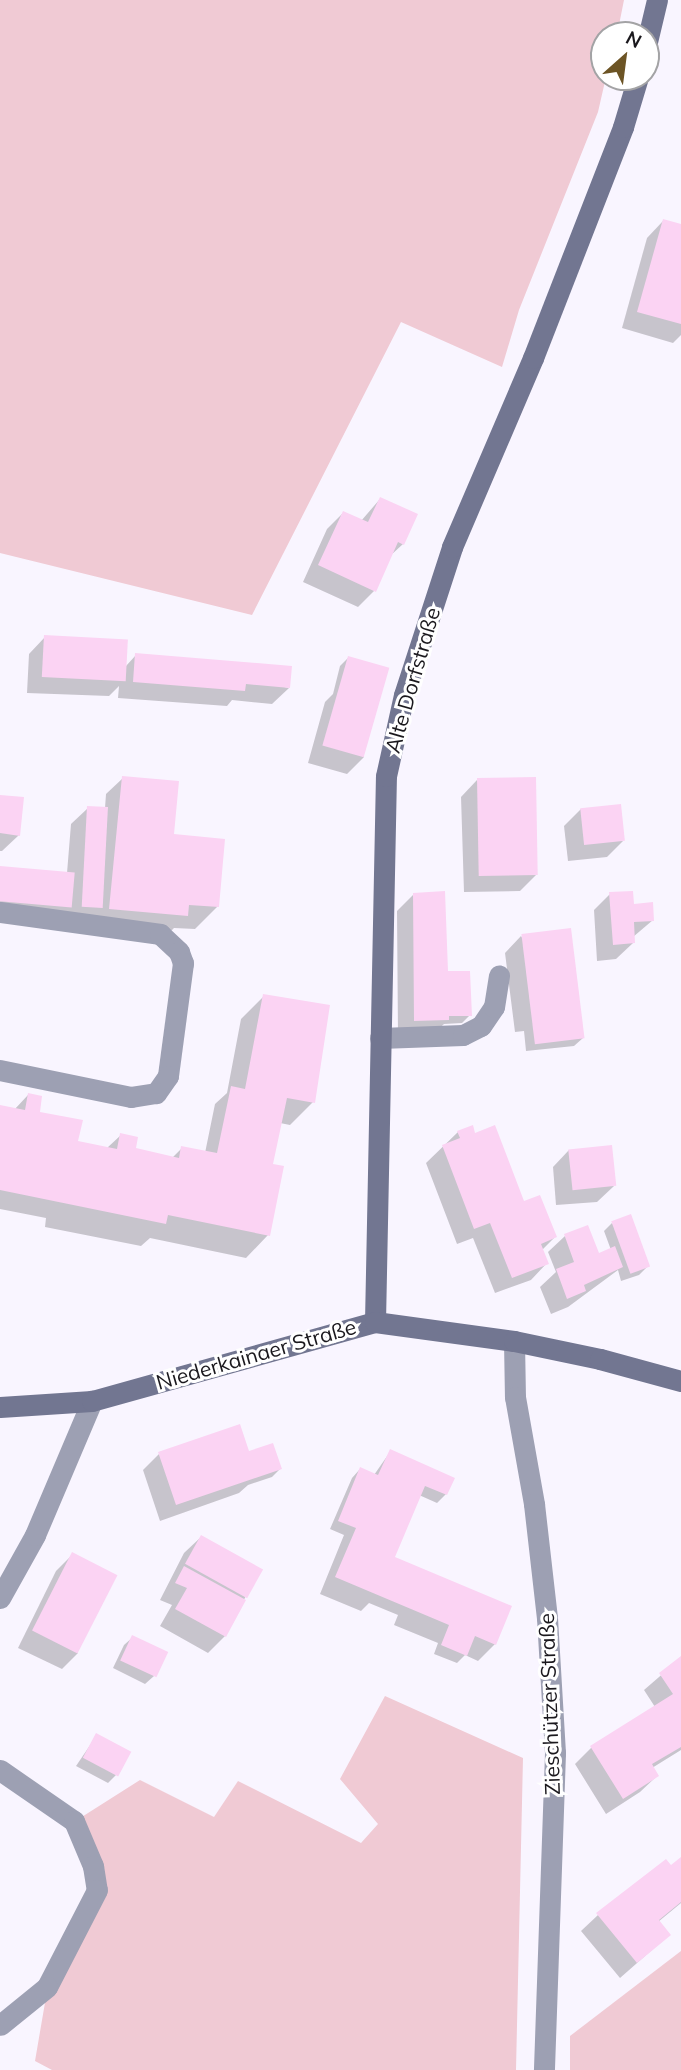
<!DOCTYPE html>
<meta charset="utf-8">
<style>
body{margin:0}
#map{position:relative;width:681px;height:2070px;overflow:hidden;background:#f9f5ff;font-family:Mulish,sans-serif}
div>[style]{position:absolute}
.green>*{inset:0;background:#f0cad4}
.shadow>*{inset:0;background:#0003}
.building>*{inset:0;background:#fbd3f3;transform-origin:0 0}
.lane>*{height:21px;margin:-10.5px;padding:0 10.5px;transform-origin:10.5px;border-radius:10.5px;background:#9da0b3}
.street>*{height:21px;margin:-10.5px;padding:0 10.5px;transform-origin:10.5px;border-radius:10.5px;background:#9da0b3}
.secondary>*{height:21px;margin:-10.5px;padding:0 10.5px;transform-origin:10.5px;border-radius:10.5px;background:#727691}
span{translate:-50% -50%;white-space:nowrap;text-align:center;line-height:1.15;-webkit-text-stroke:6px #fff;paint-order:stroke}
.street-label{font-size:21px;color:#1a181d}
.north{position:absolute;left:590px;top:21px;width:70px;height:70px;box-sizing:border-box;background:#fff;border:2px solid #a3a3a5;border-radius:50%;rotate:28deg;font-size:19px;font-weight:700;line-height:28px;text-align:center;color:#1a181d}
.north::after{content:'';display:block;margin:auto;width:24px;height:32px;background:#6c5425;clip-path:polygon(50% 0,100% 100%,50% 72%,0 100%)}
</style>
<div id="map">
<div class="green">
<i style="clip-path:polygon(0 0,624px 0,617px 35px,604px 35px,606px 77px,598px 112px,519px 310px,502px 367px,401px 322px,252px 615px,0 553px)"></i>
<i style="clip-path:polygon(385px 1696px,523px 1758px,516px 2070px,52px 2070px,35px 2061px,47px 1991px,100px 1889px,77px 1820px,140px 1780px,214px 1817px,238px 1781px,361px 1843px,378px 1824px,340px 1779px)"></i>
<i style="clip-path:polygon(681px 1951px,681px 2070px,570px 2070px,570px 2036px)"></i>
</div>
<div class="shadow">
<i style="clip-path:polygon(663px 221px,681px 226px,681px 335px,673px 343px,622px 328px,647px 238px)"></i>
<i style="clip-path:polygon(380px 499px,403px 544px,390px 556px,374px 591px,358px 607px,303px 582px,327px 529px,343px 513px,361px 521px)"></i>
<i style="clip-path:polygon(45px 637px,126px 666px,136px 655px,289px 688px,272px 704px,232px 700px,227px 706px,118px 698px,119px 686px,109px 696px,27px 693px,29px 654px)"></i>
<i style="clip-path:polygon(348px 658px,364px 757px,347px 774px,308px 763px,325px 702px,333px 694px,340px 666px)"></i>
<i style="clip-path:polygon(123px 778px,173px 836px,218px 906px,195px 929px,174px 928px,164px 938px,0 918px,0 867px,67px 873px,71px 824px,88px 808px,105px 808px,106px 794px)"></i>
<i style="clip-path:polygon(477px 780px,537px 874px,520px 891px,464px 892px,461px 797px)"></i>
<i style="clip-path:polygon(0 797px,19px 835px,2px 851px,0 851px)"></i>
<i style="clip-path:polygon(581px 809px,623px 841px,607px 857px,568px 861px,564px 826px)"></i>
<i style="clip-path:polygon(414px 894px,446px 976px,470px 1015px,462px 1023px,444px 1024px,431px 1036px,398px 1037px,397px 911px)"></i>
<i style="clip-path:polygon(610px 894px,653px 920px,633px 937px,633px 943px,616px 959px,597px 961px,594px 910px)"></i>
<i style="clip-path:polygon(521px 936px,583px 1038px,574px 1046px,526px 1051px,524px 1031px,515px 1032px,505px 953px)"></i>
<i style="clip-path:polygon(264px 996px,313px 1102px,290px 1125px,280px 1123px,271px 1165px,268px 1235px,246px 1258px,150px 1238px,141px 1246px,45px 1227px,46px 1218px,0 1209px,0 1107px,14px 1110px,28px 1095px,37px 1114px,77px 1142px,107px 1148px,121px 1135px,134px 1150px,172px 1158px,182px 1148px,205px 1153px,215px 1104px,227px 1093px,241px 1019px)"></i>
<i style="clip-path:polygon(458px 1132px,474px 1135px,523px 1203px,555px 1237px,542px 1250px,547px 1263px,531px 1280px,495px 1293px,473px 1238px,457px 1244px,426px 1163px)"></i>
<i style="clip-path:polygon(569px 1150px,614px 1186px,597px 1202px,556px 1205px,553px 1167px)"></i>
<i style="clip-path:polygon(612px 1223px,648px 1266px,639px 1275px,621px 1281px,618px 1270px,568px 1307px,551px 1314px,540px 1287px,556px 1272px,548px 1252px,565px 1236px,598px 1256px,611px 1250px,604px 1231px)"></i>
<i style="clip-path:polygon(390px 1452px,446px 1494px,437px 1503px,419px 1495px,393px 1557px,495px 1644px,478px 1661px,465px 1655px,457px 1663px,434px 1654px,438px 1643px,394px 1625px,398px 1615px,369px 1603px,361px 1611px,320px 1594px,344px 1535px,330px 1529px,352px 1478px,360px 1469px,374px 1475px)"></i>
<i style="clip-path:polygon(248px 1453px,280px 1469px,272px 1477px,248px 1485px,239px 1493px,160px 1521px,143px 1470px,159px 1454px)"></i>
<i style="clip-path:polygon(201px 1537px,260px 1569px,225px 1636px,208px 1653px,160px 1626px,172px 1605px,160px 1600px,184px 1553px)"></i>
<i style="clip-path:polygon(73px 1554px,78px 1653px,62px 1669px,18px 1648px,56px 1571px)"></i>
<i style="clip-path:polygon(133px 1637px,154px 1676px,145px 1684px,113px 1668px,124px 1645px)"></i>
<i style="clip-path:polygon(681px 1658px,681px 1750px,652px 1768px,657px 1776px,640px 1792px,606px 1814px,575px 1764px,591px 1748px,655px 1707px,644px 1690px)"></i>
<i style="clip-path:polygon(97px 1735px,116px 1775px,108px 1783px,76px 1766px)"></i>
<i style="clip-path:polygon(681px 1859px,681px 1903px,658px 1922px,669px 1935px,620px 1978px,581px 1931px,598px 1915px)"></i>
</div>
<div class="building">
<i style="clip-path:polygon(663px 219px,681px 224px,681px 324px,637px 312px)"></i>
<i style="clip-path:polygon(380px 497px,418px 514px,404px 545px,398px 542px,376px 592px,318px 565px,343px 511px,368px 522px)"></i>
<i style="left:44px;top:635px;width:84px;height:42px;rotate:3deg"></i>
<i style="clip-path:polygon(135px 653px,292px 666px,290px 688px,246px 684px,245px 691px,133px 682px)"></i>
<i style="left:348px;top:656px;width:43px;height:93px;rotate:16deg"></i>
<i style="clip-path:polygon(122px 776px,179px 781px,174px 834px,225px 839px,219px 907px,189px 905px,188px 916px,109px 909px)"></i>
<i style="left:536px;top:777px;width:98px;height:59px;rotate:89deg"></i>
<i style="clip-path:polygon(0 795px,24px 797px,20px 836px,0 833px)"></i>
<i style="left:621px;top:804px;width:37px;height:41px;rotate:84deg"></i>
<i style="left:87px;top:806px;width:21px;height:101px;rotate:3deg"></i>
<i style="left:0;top:866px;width:75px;height:35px;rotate:5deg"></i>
<i style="clip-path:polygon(445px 891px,448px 971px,470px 971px,472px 1016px,449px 1016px,449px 1020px,414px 1021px,413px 893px)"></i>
<i style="clip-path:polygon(633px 891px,634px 904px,653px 902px,654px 921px,634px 922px,635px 943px,613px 945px,609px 892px)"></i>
<i style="left:571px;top:928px;width:111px;height:50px;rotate:83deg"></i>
<i style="clip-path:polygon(263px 994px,330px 1005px,315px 1103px,287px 1098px,273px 1164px,284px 1166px,270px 1236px,168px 1215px,166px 1224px,0 1190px,0 1105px,25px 1110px,28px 1093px,42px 1096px,40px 1112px,83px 1120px,78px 1141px,117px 1149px,120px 1133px,138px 1137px,136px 1148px,179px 1158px,181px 1146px,217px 1153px,231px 1086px,245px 1089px)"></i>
<i style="clip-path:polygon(473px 1125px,475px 1133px,495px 1125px,524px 1201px,540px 1195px,557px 1237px,541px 1244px,549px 1264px,512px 1278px,490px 1223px,474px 1229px,442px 1145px,460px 1138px,457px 1131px)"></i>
<i style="left:612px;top:1145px;width:41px;height:44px;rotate:84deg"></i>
<i style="left:631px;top:1214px;width:56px;height:21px;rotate:70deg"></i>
<i style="clip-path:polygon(588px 1225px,599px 1253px,615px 1246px,623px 1267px,584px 1285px,586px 1291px,567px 1299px,556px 1269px,574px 1262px,564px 1234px)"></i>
<i style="clip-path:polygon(240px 1424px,249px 1451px,273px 1443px,282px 1469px,176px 1505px,158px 1452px)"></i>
<i style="clip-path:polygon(390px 1449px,455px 1478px,447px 1495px,425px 1486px,395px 1557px,512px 1606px,496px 1645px,475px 1636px,467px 1656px,441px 1645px,449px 1625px,335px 1577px,356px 1528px,338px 1521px,360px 1467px,378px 1475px)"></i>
<i style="left:201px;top:1535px;width:71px;height:33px;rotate:29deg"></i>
<i style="left:72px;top:1552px;width:51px;height:88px;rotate:27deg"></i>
<i style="clip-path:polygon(184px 1566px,246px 1600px,226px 1637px,175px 1609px,187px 1588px,175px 1583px)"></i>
<i style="left:132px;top:1635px;width:40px;height:28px;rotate:25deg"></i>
<i style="clip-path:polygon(681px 1656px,681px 1747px,652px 1764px,659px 1776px,623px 1799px,590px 1746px,673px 1694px,659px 1673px)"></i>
<i style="left:96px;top:1733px;width:40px;height:28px;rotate:28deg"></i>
<i style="clip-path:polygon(681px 1857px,681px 1902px,659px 1920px,671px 1935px,637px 1963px,596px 1913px,666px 1859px,671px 1865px)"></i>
</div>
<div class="lane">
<i style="left:380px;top:1038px;width:83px;rotate:-2.1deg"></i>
<i style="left:463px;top:1035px;width:20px;rotate:-27deg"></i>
<i style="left:481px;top:1026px;width:23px;rotate:-56deg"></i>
<i style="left:494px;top:1007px;width:32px;rotate:-81deg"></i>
<i style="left:0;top:1598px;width:72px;rotate:-60.9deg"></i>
<i style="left:35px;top:1535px;width:146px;rotate:-67deg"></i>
<i style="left:0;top:1770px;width:90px;rotate:34.6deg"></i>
<i style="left:74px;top:1821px;width:49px;rotate:67.1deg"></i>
<i style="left:93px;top:1866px;width:24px;rotate:81deg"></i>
<i style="left:97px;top:1890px;width:109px;rotate:117.3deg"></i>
<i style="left:47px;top:1987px;width:60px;rotate:141deg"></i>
</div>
<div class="street">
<i style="left:0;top:912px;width:162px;rotate:7.8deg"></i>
<i style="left:160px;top:934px;width:26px;rotate:43deg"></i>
<i style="left:179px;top:952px;width:12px;rotate:70deg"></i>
<i style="left:183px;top:963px;width:114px;rotate:97.6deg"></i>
<i style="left:168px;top:1076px;width:21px;rotate:125deg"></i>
<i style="left:156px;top:1093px;width:25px;rotate:171deg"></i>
<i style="left:131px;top:1097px;width:134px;rotate:-168.4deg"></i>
<i style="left:514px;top:1341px;width:56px;rotate:89deg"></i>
<i style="left:515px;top:1397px;width:109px;rotate:79.9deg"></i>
<i style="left:534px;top:1504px;width:115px;rotate:83.5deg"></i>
<i style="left:547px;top:1618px;width:135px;rotate:86.6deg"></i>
<i style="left:555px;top:1753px;width:317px;rotate:92deg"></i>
</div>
<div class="secondary">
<i style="left:646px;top:46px;width:47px;rotate:-76.6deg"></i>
<i style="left:375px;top:1322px;width:546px;rotate:-88.85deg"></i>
<i style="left:386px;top:776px;width:83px;rotate:-77.5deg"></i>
<i style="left:404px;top:695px;width:156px;rotate:-72deg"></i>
<i style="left:452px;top:547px;width:206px;rotate:-66.8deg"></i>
<i style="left:533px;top:358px;width:248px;rotate:-68.7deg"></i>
<i style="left:623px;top:127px;width:52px;rotate:-73.3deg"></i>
<i style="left:0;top:1407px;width:92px;rotate:-3.7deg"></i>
<i style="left:92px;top:1401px;width:294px;rotate:-15.6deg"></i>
<i style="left:375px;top:1322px;width:140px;rotate:7.8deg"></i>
<i style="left:514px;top:1341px;width:88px;rotate:11.8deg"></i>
<i style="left:600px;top:1359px;width:84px;rotate:15.2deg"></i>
</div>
<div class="street-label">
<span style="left:412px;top:680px;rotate:-74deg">Alte Dorfstraße</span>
<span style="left:256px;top:1354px;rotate:-16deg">Niederkainaer Straße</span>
<span style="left:549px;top:1704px;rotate:-92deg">Zieschützer Straße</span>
</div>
<div class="north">N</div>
</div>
